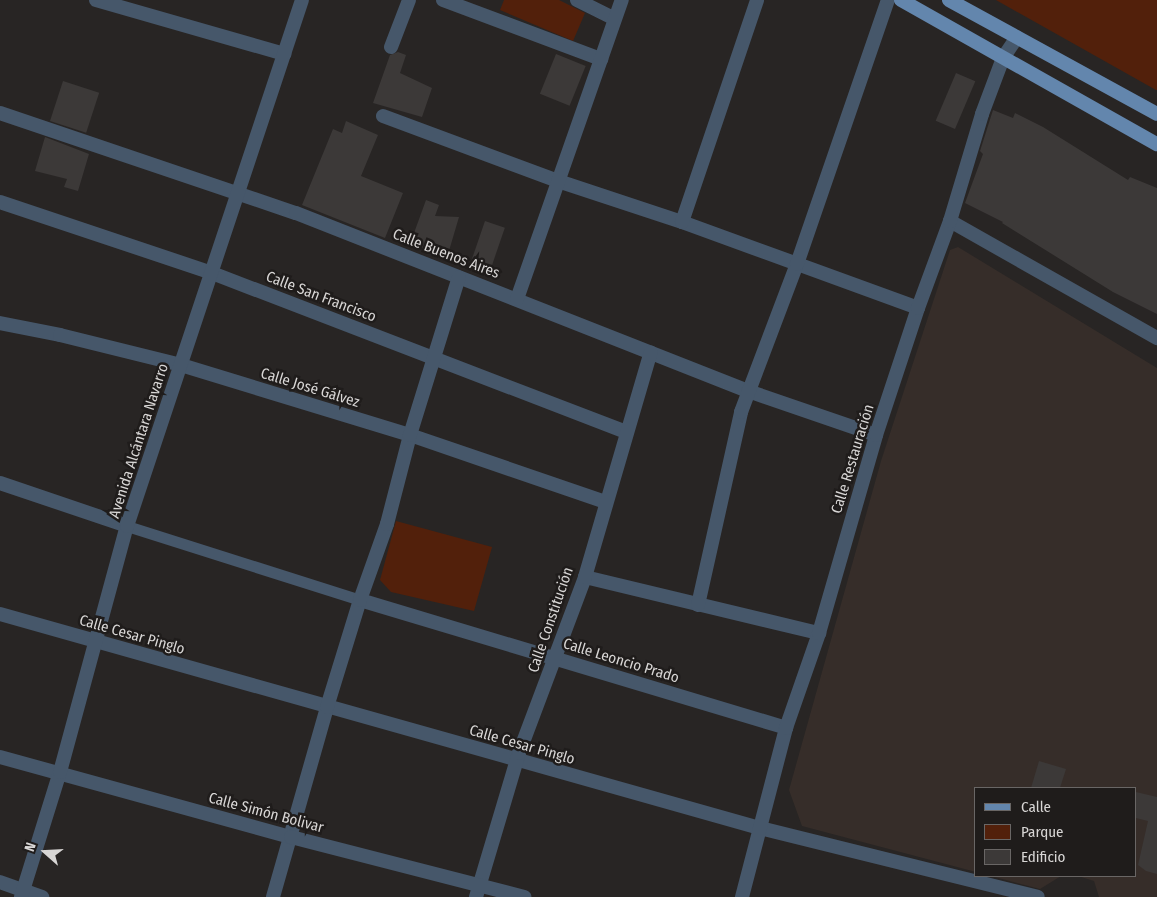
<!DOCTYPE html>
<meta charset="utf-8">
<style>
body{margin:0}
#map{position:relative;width:1157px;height:897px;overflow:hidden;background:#282524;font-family:"Fira Sans Condensed",sans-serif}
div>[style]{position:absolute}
.built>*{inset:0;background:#362d29}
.green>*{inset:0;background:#52200b}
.building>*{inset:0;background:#3c3938;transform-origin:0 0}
.pedestrian>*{height:11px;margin:-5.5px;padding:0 5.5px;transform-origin:5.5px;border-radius:5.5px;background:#46576a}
.minor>*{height:14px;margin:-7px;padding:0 7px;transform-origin:7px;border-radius:7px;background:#46576a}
.tertiary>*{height:14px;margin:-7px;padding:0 7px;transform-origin:7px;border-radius:7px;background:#46576a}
.primary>*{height:14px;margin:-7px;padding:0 7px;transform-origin:7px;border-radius:7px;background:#6386ad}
span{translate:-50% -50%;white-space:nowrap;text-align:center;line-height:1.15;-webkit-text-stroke:5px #1f1c1b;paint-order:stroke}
.street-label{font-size:15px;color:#d8d6d5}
.legend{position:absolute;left:974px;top:787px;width:162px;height:90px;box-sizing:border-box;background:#1f1c1b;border:1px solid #696665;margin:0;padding:6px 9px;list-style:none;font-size:15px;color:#d8d6d5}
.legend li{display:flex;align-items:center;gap:10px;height:25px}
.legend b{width:25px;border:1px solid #696665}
.north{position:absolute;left:20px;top:827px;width:50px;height:50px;-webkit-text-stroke:4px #1f1c1b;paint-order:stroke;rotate:289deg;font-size:14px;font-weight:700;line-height:20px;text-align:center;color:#d8d6d5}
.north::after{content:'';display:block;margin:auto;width:18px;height:22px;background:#d8d6d5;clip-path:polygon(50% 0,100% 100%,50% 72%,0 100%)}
</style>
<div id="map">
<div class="built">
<i style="clip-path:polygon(958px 247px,1157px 368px,1157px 897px,1099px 897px,1094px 881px,1078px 876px,1136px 876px,1136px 788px,976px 788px,976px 872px,802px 826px,789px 790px,881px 461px,950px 250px)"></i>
<i style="clip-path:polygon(991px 876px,1061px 876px,1040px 889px)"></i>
</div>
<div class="green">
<i style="clip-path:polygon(504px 0,559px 0,585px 13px,573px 41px,500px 10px)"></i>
<i style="clip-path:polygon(996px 0,1157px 0,1157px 90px,1156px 90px)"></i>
<i style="clip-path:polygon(396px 521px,492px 547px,474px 611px,391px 592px,380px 580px)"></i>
</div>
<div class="building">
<i style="clip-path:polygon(398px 52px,406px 55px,400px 73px,432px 88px,422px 117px,373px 103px,390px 55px)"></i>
<i style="left:556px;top:54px;width:32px;height:43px;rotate:22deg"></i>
<i style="left:956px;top:73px;width:21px;height:52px;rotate:23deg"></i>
<i style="left:63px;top:81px;width:38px;height:42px;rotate:18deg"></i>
<i style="clip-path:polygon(993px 110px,1013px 118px,1015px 113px,1043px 127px,1128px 180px,1130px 177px,1157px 188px,1157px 314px,1113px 292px,1002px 223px,1003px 222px,965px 203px,983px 154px,980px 151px)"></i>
<i style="clip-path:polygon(346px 121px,378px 135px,361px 176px,403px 193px,385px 238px,302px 205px,333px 129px,342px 133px)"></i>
<i style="clip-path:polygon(45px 137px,89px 154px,78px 191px,64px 187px,67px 179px,35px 171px)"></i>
<i style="clip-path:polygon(426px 200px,439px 205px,435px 216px,459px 217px,446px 261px,430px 255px,431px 252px,410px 244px)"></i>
<i style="left:485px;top:221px;width:21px;height:44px;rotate:19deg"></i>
<i style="clip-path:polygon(1039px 761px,1066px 769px,1060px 788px,1031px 788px)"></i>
<i style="clip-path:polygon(1136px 792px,1157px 797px,1157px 874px,1146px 871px,1138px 865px,1148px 821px,1136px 818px)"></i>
</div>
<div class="pedestrian">
<i style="left:127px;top:526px;width:244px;rotate:17.6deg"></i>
</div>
<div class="minor">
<i style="left:96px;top:0;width:196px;rotate:16deg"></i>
<i style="left:443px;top:0;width:169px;rotate:20.5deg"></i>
<i style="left:577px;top:0;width:42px;rotate:26.6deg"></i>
<i style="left:391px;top:47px;width:50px;rotate:-69deg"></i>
<i style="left:0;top:113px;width:312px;rotate:18.7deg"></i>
<i style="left:296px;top:213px;width:486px;rotate:21.5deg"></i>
<i style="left:748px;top:391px;width:135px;rotate:19deg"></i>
<i style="left:383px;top:116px;width:187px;rotate:20.4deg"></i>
<i style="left:558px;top:181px;width:131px;rotate:18.3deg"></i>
<i style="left:682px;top:222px;width:251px;rotate:20deg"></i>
<i style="left:0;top:202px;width:224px;rotate:18.5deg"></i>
<i style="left:212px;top:273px;width:444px;rotate:21deg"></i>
<i style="left:950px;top:221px;width:238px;rotate:29.5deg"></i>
<i style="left:682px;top:222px;width:234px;rotate:-71.3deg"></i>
<i style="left:517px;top:299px;width:317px;rotate:-70.7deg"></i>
<i style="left:0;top:323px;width:61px;rotate:11.3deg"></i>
<i style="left:60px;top:335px;width:125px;rotate:13.9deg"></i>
<i style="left:181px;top:365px;width:239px;rotate:17deg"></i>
<i style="left:410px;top:435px;width:207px;rotate:18.9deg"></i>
<i style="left:0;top:483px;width:134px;rotate:18.7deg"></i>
<i style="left:585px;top:577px;width:241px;rotate:13.5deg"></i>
<i style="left:360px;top:600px;width:445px;rotate:16.7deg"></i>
<i style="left:698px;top:605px;width:198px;rotate:-77.4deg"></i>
<i style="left:741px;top:412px;width:158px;rotate:-69.3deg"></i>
<i style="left:797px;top:264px;width:279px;rotate:-71deg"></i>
<i style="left:0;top:614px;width:790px;rotate:15.73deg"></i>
<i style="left:760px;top:828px;width:286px;rotate:13.9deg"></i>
<i style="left:0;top:882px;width:45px;rotate:19.7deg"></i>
<i style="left:273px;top:897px;width:198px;rotate:-74.1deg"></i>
<i style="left:327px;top:707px;width:112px;rotate:-72.9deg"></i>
<i style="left:360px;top:600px;width:81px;rotate:-70.4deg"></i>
<i style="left:387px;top:524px;width:92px;rotate:-75.5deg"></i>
<i style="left:410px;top:435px;width:165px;rotate:-72.8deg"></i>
<i style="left:476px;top:897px;width:150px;rotate:-73.4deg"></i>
<i style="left:519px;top:753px;width:188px;rotate:-69.4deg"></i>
<i style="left:585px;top:577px;width:234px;rotate:-73.7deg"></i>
<i style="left:742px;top:897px;width:175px;rotate:-75.4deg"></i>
<i style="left:786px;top:728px;width:101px;rotate:-70.8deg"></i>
<i style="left:819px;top:633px;width:206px;rotate:-73.9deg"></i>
<i style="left:876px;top:435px;width:134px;rotate:-71.7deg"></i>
<i style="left:918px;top:308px;width:93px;rotate:-69.8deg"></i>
<i style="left:950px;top:221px;width:112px;rotate:-73.3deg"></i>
<i style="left:982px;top:114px;width:60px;rotate:-69.4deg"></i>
<i style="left:1003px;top:58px;width:25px;rotate:-56deg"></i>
</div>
<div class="tertiary">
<i style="left:0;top:757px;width:302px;rotate:15.4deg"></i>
<i style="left:291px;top:837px;width:241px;rotate:14.4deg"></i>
<i style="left:21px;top:897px;width:131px;rotate:-72.7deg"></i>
<i style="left:60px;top:772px;width:255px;rotate:-74.8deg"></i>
<i style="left:127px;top:526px;width:554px;rotate:-71.6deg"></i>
</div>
<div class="primary">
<i style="left:901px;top:0;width:294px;rotate:29.4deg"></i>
<i style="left:949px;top:0;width:237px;rotate:28.7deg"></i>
</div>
<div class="street-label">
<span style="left:446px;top:254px;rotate:21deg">Calle Buenos Aires</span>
<span style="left:321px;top:297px;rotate:21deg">Calle San Francisco</span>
<span style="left:310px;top:388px;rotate:17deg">Calle José Gálvez</span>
<span style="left:139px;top:441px;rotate:-72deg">Avenida Alcántara Navarro</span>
<span style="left:853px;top:459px;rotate:-73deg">Calle Restauración</span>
<span style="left:551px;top:620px;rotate:-71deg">Calle Constitución</span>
<span style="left:132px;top:635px;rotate:16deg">Calle Cesar Pinglo</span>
<span style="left:621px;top:661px;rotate:17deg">Calle Leoncio Prado</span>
<span style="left:522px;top:745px;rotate:16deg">Calle Cesar Pinglo</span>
<span style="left:266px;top:813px;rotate:15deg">Calle Simón Bolivar</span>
</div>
<ul class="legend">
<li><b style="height:6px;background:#6386ad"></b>Calle</li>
<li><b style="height:14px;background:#52200b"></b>Parque</li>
<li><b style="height:14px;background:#3c3938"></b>Edificio</li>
</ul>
<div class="north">N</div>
</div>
